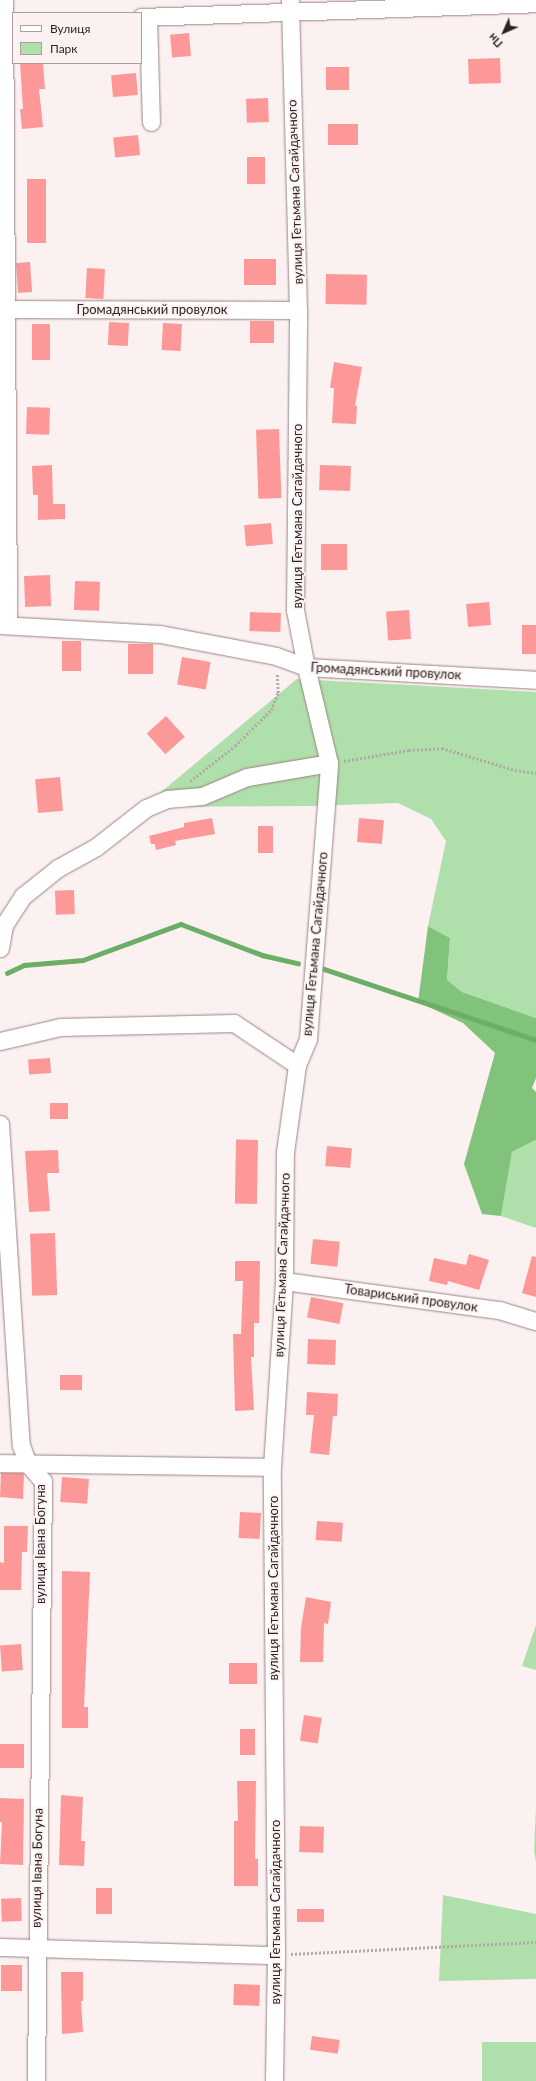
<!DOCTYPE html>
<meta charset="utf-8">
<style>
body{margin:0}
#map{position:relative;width:536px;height:2081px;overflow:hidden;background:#fcf1f1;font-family:Lato,sans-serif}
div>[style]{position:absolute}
.green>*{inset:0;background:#afdfaa;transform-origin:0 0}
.forest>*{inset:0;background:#81c37b}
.stream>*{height:4.5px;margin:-2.25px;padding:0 2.25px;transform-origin:2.25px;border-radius:2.25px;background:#6dae67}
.building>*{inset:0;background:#fd9899;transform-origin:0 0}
.path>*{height:2.5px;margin-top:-1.25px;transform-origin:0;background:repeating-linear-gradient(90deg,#b2a8a8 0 2px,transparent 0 4px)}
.roads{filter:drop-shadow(0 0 1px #9b8382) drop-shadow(0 0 1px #9b8382)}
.street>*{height:17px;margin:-8.5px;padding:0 8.5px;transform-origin:8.5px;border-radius:8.5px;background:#fff}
span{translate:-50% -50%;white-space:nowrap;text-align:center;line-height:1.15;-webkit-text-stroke:3.5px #fcf1f1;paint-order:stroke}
.street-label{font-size:13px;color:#2d2423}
.legend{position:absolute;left:12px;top:12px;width:130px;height:52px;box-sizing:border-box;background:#fcf1f1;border:1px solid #a99f9f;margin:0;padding:5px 7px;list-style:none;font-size:12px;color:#2d2423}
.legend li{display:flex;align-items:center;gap:8px;height:20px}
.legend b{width:20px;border:1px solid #a99f9f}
.north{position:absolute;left:484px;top:12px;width:40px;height:40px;-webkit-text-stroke:3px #fcf1f1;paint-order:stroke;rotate:225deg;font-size:11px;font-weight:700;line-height:16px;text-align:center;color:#2d2423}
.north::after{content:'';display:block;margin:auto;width:14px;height:18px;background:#2d2423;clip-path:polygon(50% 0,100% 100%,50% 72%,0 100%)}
</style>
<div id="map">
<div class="green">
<i style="clip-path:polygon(297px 679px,536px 692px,536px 1018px,462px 992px,447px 980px,450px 938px,428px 926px,446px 841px,431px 819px,398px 803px,310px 806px,143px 807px)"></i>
<i style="clip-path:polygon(536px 1140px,536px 1228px,501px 1216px,512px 1152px)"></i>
<i style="clip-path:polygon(536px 1625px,536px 1670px,522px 1666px)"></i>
<i style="clip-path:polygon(536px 1807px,536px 1862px,534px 1851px)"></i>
<i style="clip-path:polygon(443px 1895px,536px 1914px,536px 1979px,439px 1981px)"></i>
<i style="left:536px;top:2042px;width:39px;height:54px;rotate:90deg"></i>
</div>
<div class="forest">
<i style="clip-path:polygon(428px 926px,450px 938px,447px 980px,462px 992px,536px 1018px,536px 1078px,532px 1088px,536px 1092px,536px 1140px,512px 1152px,501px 1216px,482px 1214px,464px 1164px,495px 1053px,463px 1023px,418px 1002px)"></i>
</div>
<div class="stream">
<i style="left:321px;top:968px;width:227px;rotate:18.5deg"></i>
<i style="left:7px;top:973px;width:19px;rotate:-25deg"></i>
<i style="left:24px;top:965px;width:59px;rotate:-4.8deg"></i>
<i style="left:83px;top:960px;width:104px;rotate:-20.2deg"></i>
<i style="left:181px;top:924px;width:87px;rotate:20.9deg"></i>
<i style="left:262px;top:955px;width:37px;rotate:13deg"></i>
</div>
<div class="building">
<i style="left:189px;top:33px;width:23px;height:19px;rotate:85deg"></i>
<i style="left:500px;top:58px;width:25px;height:32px;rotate:88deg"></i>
<i style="clip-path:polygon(20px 63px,43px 63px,45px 89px,39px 89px,43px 127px,22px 129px,20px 109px,23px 109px)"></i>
<i style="left:326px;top:67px;width:23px;height:23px"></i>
<i style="left:136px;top:73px;width:22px;height:25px;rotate:85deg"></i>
<i style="left:268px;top:98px;width:24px;height:22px;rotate:88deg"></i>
<i style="left:328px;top:124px;width:30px;height:21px"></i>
<i style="left:138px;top:135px;width:20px;height:25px;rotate:84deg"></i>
<i style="left:247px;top:157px;width:18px;height:27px"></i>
<i style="left:27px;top:179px;width:19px;height:64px"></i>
<i style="left:244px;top:259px;width:32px;height:26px"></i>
<i style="left:30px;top:262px;width:30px;height:14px;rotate:86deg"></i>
<i style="left:87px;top:268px;width:18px;height:30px;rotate:3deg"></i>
<i style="left:326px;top:274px;width:41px;height:30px;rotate:1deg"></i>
<i style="left:250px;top:321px;width:24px;height:22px"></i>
<i style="left:109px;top:322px;width:20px;height:23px;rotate:3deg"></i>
<i style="left:163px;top:323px;width:19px;height:27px;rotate:3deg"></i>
<i style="left:32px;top:324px;width:18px;height:36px"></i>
<i style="clip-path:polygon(334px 362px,362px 367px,355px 406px,357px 406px,356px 424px,332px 423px,334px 388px,330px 388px)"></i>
<i style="left:27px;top:407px;width:23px;height:27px;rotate:2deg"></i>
<i style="left:279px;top:429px;width:69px;height:23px;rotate:88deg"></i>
<i style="clip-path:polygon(52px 465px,53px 504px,65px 504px,65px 519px,38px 520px,38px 495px,33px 495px,32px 466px)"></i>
<i style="left:320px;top:465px;width:31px;height:25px;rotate:2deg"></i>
<i style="left:271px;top:523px;width:21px;height:27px;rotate:85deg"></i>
<i style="left:321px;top:544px;width:26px;height:26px"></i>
<i style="left:50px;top:575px;width:31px;height:26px;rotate:88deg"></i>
<i style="left:75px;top:581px;width:25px;height:29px;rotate:2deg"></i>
<i style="left:489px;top:602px;width:23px;height:23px;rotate:85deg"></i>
<i style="left:409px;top:610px;width:29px;height:23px;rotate:86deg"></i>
<i style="left:250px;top:612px;width:31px;height:19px;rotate:2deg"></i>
<i style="left:522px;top:625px;width:14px;height:29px"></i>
<i style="left:62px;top:641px;width:19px;height:30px"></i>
<i style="left:128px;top:644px;width:25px;height:30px"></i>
<i style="left:182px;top:657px;width:29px;height:28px;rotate:10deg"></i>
<i style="left:166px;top:716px;width:28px;height:26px;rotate:48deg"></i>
<i style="left:60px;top:777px;width:34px;height:25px;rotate:85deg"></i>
<i style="clip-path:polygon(212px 818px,215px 834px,175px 841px,176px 845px,156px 850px,155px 844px,151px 844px,149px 836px,184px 827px,184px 823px)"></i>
<i style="left:359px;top:818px;width:25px;height:24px;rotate:5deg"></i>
<i style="left:258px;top:826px;width:15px;height:27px"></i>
<i style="left:74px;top:890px;width:24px;height:19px;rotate:88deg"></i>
<i style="left:50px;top:1058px;width:15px;height:22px;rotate:86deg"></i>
<i style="left:50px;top:1103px;width:18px;height:16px"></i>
<i style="left:258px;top:1140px;width:64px;height:22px;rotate:91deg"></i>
<i style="left:327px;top:1146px;width:25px;height:20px;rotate:5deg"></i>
<i style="clip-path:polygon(58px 1150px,59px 1173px,47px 1173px,50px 1211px,29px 1212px,25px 1151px)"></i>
<i style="left:55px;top:1233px;width:62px;height:25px;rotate:88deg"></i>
<i style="left:313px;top:1239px;width:27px;height:25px;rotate:6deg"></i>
<i style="clip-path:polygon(469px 1254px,489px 1260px,479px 1290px,448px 1281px,447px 1285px,429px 1281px,434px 1258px,466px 1265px)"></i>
<i style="clip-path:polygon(532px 1256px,536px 1257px,536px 1297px,522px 1293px)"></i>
<i style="clip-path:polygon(235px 1261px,260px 1261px,259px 1323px,254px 1323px,254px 1357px,251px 1357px,254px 1410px,235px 1411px,233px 1334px,241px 1334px,243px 1281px,235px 1281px)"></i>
<i style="left:311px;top:1297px;width:33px;height:21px;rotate:11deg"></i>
<i style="left:308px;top:1339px;width:28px;height:25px;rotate:2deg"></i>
<i style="left:60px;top:1375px;width:22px;height:15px"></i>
<i style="clip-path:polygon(307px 1392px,338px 1394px,337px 1416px,333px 1416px,329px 1455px,310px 1453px,314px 1415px,306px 1415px)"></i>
<i style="clip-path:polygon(1px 1473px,23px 1473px,24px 1475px,23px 1499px,0 1497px)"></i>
<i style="left:62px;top:1477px;width:27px;height:25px;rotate:4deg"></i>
<i style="left:240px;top:1512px;width:21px;height:26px;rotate:3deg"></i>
<i style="left:317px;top:1521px;width:26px;height:19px;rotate:4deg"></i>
<i style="clip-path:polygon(4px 1526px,28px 1526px,27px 1552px,22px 1552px,21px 1590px,0 1590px,0 1562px,4px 1563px)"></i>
<i style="clip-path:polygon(62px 1571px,90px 1572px,84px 1707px,88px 1707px,88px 1728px,62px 1728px)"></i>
<i style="clip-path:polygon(306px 1597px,331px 1602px,328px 1624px,324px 1623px,323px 1662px,300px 1662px,301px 1628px)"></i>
<i style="left:21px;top:1644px;width:26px;height:21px;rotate:86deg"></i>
<i style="left:257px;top:1663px;width:21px;height:28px;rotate:90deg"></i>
<i style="left:304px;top:1715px;width:18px;height:26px;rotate:9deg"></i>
<i style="left:240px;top:1729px;width:15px;height:26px"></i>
<i style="left:0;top:1744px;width:24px;height:24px"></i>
<i style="clip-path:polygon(237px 1781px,256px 1781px,255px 1859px,258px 1859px,258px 1886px,234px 1886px,234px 1821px,238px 1821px)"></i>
<i style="clip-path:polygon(61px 1795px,83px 1797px,81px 1841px,85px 1841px,84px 1866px,59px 1865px)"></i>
<i style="clip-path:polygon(0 1798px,24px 1799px,23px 1865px,0 1864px,2px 1822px,0 1822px)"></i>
<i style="left:300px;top:1826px;width:24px;height:26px;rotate:2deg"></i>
<i style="left:96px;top:1888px;width:16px;height:26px"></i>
<i style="left:21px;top:1898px;width:23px;height:20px;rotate:88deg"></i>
<i style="left:297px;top:1909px;width:27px;height:13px"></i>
<i style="left:1px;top:1965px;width:21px;height:26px"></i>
<i style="clip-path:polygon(61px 1972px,83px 1972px,83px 2001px,81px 2001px,83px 2032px,62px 2034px)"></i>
<i style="left:234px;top:1984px;width:26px;height:21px;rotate:2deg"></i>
<i style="left:312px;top:2036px;width:28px;height:14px;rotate:8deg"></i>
</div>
<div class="path">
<i style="left:344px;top:761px;width:66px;rotate:-9.6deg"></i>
<i style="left:409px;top:750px;width:33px;rotate:-3deg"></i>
<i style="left:442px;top:748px;width:76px;rotate:16.8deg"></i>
<i style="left:515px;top:770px;width:21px;rotate:8deg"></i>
<i style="left:190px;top:781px;width:57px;rotate:-37.9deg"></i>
<i style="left:235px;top:746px;width:51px;rotate:-45deg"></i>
<i style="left:271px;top:710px;width:18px;rotate:-68deg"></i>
<i style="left:278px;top:693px;width:20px;rotate:-93deg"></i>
<i style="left:291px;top:1954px;width:245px;rotate:-2.8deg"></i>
</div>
<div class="roads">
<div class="street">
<i style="left:4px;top:0;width:625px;rotate:89.63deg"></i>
<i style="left:141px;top:17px;width:395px;rotate:-2deg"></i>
<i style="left:148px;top:17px;width:105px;rotate:88.4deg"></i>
<i style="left:0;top:309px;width:298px;rotate:0.2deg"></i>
<i style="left:0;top:625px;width:160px;rotate:3.2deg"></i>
<i style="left:160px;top:634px;width:118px;rotate:10.7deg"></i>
<i style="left:276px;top:656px;width:32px;rotate:20deg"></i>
<i style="left:306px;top:667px;width:230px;rotate:3.2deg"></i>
<i style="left:0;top:948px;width:23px;rotate:-80deg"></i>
<i style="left:4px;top:925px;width:35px;rotate:-57deg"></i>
<i style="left:23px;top:896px;width:45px;rotate:-38.7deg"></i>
<i style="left:58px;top:868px;width:43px;rotate:-28.9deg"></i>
<i style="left:96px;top:847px;width:63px;rotate:-38deg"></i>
<i style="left:146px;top:808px;width:23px;rotate:-23deg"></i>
<i style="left:167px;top:799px;width:35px;rotate:-5deg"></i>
<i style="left:202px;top:796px;width:49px;rotate:-22.9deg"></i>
<i style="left:247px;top:777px;width:83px;rotate:-9.7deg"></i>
<i style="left:0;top:1041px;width:62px;rotate:-13.1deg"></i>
<i style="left:60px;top:1027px;width:174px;rotate:-1.3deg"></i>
<i style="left:234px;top:1023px;width:76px;rotate:33.7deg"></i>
<i style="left:0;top:1124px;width:322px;rotate:86.3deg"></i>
<i style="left:21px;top:1445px;width:20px;rotate:70deg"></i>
<i style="left:28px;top:1464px;width:23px;rotate:49deg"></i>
<i style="left:43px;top:1481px;width:600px;rotate:90.67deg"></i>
<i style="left:284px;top:1281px;width:217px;rotate:7.7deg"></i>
<i style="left:499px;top:1310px;width:39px;rotate:17deg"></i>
<i style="left:0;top:1463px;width:272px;rotate:0.8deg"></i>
<i style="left:0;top:1947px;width:276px;rotate:1.7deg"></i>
<i style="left:274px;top:2081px;width:126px;rotate:-89.1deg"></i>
<i style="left:276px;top:1955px;width:488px;rotate:-90.5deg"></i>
<i style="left:272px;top:1467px;width:186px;rotate:-86.3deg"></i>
<i style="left:284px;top:1281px;width:129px;rotate:-89.6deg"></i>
<i style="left:285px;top:1152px;width:88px;rotate:-82.1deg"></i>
<i style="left:297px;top:1065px;width:28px;rotate:-67deg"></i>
<i style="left:308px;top:1039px;width:277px;rotate:-85.6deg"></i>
<i style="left:329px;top:763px;width:99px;rotate:-103.5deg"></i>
<i style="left:306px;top:667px;width:58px;rotate:-100.9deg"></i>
<i style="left:295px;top:610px;width:300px;rotate:-89.4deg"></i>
<i style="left:298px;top:310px;width:310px;rotate:-91.5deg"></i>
</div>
</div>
<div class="street-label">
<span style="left:295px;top:192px;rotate:-92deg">вулиця Гетьмана Сагайдачного</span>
<span style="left:152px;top:309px">Громадянський провулок</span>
<span style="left:297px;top:516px;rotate:-90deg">вулиця Гетьмана Сагайдачного</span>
<span style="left:386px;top:671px;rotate:3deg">Громадянський провулок</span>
<span style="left:315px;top:944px;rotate:-85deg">вулиця Гетьмана Сагайдачного</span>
<span style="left:282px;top:1265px;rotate:-88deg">вулиця Гетьмана Сагайдачного</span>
<span style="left:411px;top:1298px;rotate:8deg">Товариський провулок</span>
<span style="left:40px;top:1544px;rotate:-90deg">вулиця Івана Богуна</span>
<span style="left:273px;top:1588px;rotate:-90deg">вулиця Гетьмана Сагайдачного</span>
<span style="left:37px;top:1868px;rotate:-89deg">вулиця Івана Богуна</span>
<span style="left:275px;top:1912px;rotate:-90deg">вулиця Гетьмана Сагайдачного</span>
</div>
<ul class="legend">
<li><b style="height:5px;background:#fff"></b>Вулиця</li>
<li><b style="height:11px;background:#afdfaa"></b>Парк</li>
</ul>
<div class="north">Пн</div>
</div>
